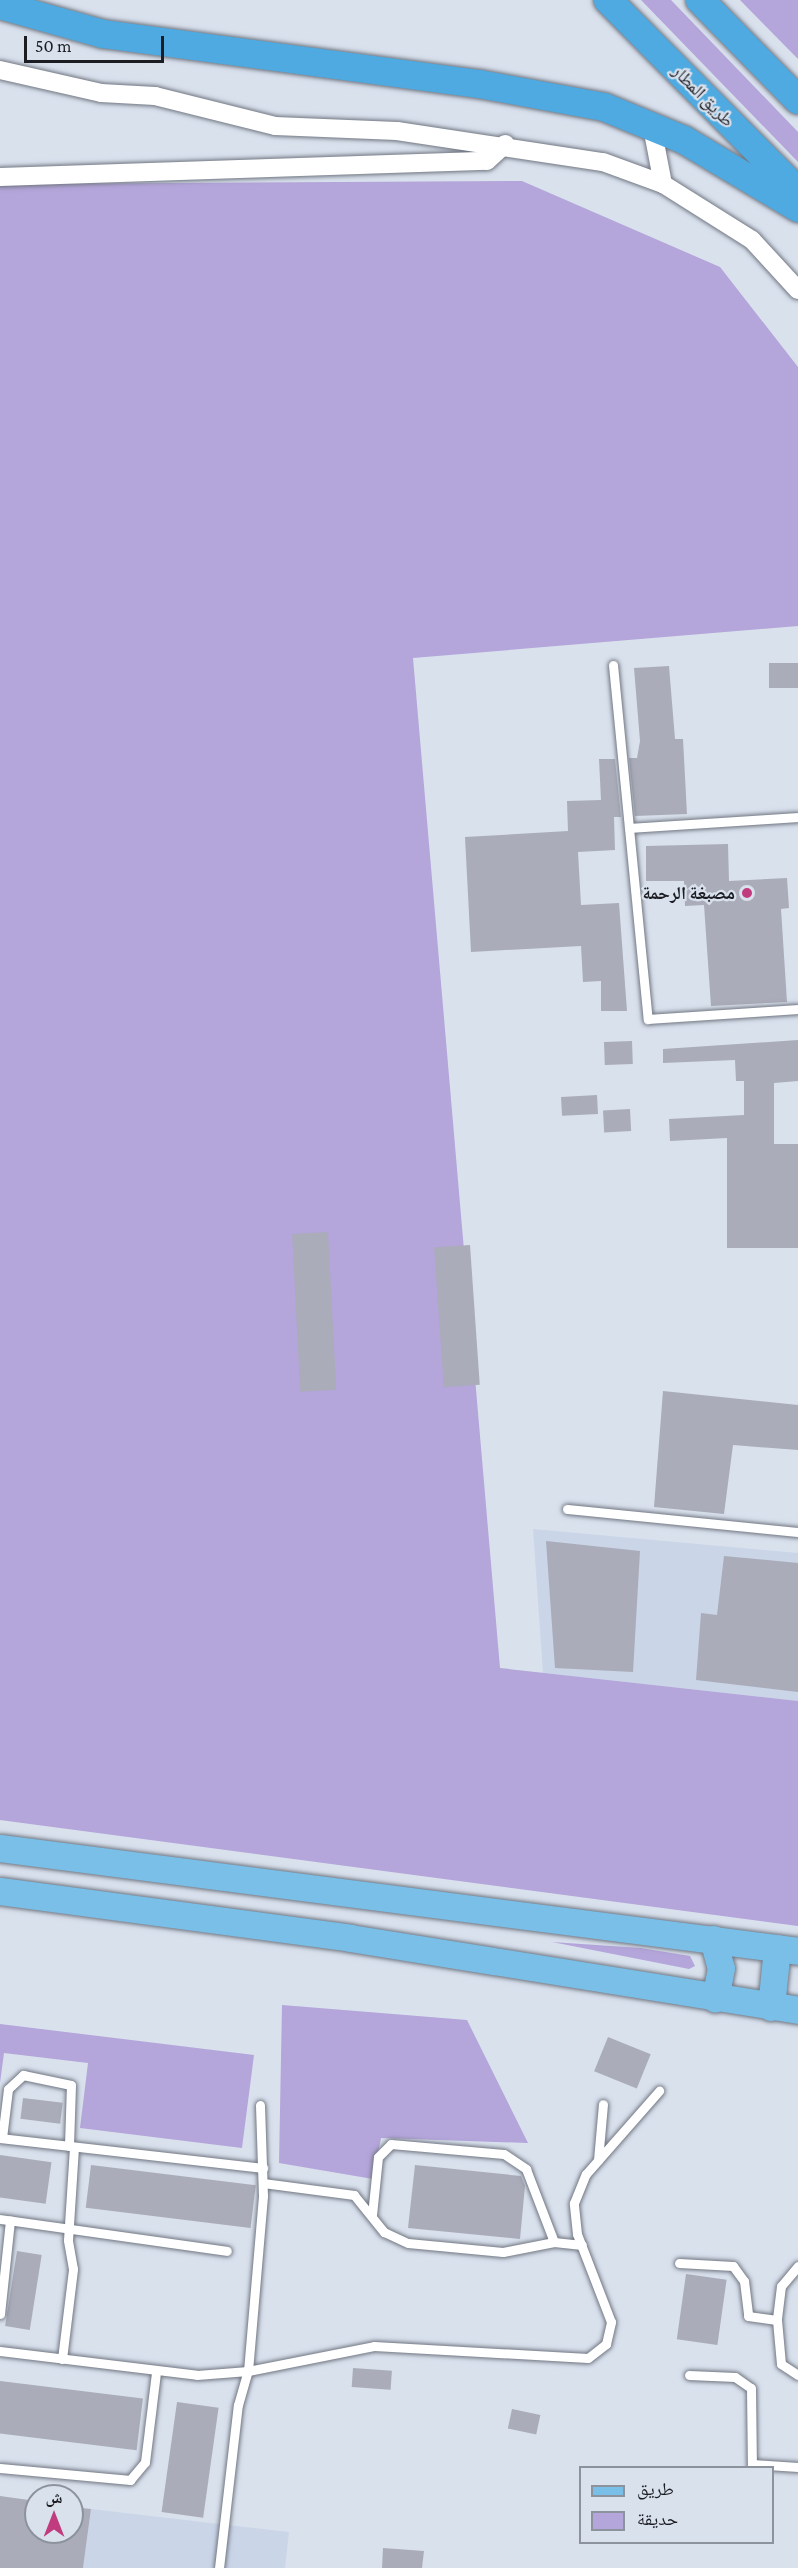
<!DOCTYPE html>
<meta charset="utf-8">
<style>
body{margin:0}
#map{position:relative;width:798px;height:2568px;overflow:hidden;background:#d9e1ed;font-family:"Crimson Pro","Noto Naskh Arabic",serif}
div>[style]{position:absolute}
.built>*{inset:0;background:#cad5e8}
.green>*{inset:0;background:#b4a5da}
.building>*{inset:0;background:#aaacb9;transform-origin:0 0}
.roads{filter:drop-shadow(0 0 2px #717782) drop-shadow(0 0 2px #717782)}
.service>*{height:9px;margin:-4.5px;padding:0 4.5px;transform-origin:4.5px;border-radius:4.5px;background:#fff}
.minor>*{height:18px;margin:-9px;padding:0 9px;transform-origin:9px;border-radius:9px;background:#fff}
.primary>*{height:27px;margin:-13.5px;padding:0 13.5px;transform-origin:13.5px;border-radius:13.5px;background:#7abfe8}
.trunk>*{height:28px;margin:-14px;padding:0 14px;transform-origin:14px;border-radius:14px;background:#4eaae0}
.dots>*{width:16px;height:16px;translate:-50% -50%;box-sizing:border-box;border:3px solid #d9e1ed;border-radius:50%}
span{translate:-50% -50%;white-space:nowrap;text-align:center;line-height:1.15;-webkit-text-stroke:4.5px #d9e1ed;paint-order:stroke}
.street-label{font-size:18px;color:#1b1d22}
.poi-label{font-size:18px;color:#1b1d22;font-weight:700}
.right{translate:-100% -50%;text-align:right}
.legend{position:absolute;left:579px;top:2466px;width:195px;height:78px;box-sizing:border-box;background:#d9e1ed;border:2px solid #8d939c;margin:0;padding:8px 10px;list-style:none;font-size:18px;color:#1b1d22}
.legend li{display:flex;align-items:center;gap:12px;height:30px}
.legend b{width:30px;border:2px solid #8d939c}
.north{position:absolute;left:24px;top:2484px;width:60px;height:60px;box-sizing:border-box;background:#d9e1ed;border:2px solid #8d939c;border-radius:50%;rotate:0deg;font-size:16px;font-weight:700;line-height:24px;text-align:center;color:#1b1d22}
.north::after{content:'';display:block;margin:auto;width:21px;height:27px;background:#c13c7e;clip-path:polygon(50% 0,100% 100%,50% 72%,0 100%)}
.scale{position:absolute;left:24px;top:36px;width:140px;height:27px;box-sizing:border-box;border:3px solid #1b1d22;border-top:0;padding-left:8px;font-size:18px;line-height:21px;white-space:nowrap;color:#1b1d22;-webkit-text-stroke:4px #d9e1ed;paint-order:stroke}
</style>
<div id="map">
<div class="built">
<i style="clip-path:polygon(533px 1529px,798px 1553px,798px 1701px,543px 1673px)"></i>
<i style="clip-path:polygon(91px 2509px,289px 2532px,285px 2568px,83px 2568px)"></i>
</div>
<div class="green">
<i style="clip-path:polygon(641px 0,671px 0,798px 132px,798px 162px)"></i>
<i style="clip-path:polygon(740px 0,798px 0,798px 59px)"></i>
<i style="clip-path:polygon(522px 181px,720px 267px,798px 367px,798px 626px,413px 658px,500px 1668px,798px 1701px,798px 1926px,0 1820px,0 184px)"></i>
<i style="clip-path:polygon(552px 1942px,641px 1948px,690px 1956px,695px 1966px,689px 1969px)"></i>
<i style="clip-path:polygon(282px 2005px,467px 2020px,528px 2143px,381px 2138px,373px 2179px,279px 2163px)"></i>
<i style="clip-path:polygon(0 2024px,254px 2055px,242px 2148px,80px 2128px,88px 2063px,4px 2053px,0 2083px)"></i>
</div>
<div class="building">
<i style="left:769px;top:663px;width:29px;height:25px"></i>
<i style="clip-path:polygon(669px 666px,675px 739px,683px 739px,687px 814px,635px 816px,629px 758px,637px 758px,640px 741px,634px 668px)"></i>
<i style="clip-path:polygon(599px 759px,615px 759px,621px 817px,614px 817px,615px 850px,578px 852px,581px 905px,619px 903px,627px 1011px,601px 1011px,601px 981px,583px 982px,581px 946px,471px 952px,465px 837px,568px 831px,567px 801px,601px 800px)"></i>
<i style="clip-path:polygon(728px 844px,729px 881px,787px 878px,789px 908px,781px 909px,787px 1002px,711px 1006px,704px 905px,685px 906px,684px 881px,646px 881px,646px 846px)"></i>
<i style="clip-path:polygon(798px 1040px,798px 1081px,774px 1083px,774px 1144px,798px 1144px,798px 1248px,727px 1248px,727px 1138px,670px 1141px,669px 1119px,744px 1115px,744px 1081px,736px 1081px,735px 1060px,663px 1063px,663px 1049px)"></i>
<i style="left:632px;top:1041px;width:23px;height:28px;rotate:88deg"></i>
<i style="left:597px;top:1095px;width:19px;height:36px;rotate:87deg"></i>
<i style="left:630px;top:1109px;width:22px;height:27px;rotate:87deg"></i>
<i style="left:328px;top:1232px;width:158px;height:36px;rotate:87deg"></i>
<i style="left:470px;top:1245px;width:140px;height:36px;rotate:86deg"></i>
<i style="clip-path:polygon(663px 1391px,798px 1405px,798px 1450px,733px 1445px,724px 1514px,654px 1507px)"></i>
<i style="clip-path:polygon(546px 1541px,640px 1551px,633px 1672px,555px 1668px)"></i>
<i style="clip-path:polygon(724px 1556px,798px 1563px,798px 1692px,696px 1680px,701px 1613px,717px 1615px)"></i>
<i style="left:608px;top:2037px;width:46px;height:37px;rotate:22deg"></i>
<i style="left:23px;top:2098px;width:40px;height:21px;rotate:7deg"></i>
<i style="left:0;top:2155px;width:52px;height:42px;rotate:8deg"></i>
<i style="left:91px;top:2165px;width:166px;height:43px;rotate:7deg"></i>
<i style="clip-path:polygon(415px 2165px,521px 2176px,525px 2186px,520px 2239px,408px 2228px)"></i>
<i style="left:17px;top:2251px;width:25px;height:76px;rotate:9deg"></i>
<i style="left:686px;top:2274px;width:41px;height:66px;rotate:8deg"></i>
<i style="left:353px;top:2368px;width:39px;height:19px;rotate:4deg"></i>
<i style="left:0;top:2381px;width:144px;height:52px;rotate:7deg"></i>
<i style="left:177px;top:2402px;width:42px;height:111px;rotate:8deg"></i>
<i style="left:512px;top:2409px;width:29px;height:20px;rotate:12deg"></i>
<i style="clip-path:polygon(0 2496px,36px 2501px,36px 2532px,72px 2532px,72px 2507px,91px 2509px,83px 2568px,0 2568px)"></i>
<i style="clip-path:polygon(383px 2548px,424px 2551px,422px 2568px,382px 2568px)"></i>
</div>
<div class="roads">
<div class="service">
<i style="left:613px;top:665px;width:356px;rotate:84.4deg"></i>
<i style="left:648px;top:1019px;width:150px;rotate:-3.8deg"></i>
<i style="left:629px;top:828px;width:169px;rotate:-3.7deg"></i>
<i style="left:567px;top:1509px;width:232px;rotate:5.7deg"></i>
<i style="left:0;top:2138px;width:265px;rotate:6.5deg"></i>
<i style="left:2px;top:2138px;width:49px;rotate:-83deg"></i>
<i style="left:8px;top:2089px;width:21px;rotate:-43deg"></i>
<i style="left:23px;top:2075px;width:49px;rotate:11.8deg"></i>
<i style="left:71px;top:2085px;width:61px;rotate:91.9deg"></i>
<i style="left:598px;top:2160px;width:56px;rotate:-84.9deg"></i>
<i style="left:263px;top:2183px;width:92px;rotate:7.5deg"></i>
<i style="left:354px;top:2195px;width:48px;rotate:51deg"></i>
<i style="left:384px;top:2232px;width:26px;rotate:25deg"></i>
<i style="left:408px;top:2243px;width:95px;rotate:5.4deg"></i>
<i style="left:503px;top:2252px;width:52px;rotate:-11.1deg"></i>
<i style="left:554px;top:2242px;width:28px;rotate:6deg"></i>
<i style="left:372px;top:2215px;width:58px;rotate:-84.1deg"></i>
<i style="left:378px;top:2157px;width:18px;rotate:-45deg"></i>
<i style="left:391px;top:2144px;width:113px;rotate:5.1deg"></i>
<i style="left:504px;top:2154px;width:27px;rotate:34deg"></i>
<i style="left:526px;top:2169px;width:78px;rotate:69deg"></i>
<i style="left:0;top:2219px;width:229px;rotate:8deg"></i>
<i style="left:679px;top:2263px;width:54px;rotate:3.2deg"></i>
<i style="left:733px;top:2266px;width:19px;rotate:54deg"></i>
<i style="left:744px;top:2281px;width:35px;rotate:83deg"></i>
<i style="left:748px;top:2316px;width:29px;rotate:8deg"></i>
<i style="left:798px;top:2266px;width:26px;rotate:130deg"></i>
<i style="left:781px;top:2286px;width:34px;rotate:97deg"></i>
<i style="left:777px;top:2320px;width:44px;rotate:84.8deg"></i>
<i style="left:781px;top:2364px;width:20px;rotate:33deg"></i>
<i style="left:0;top:2314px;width:94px;rotate:-83.9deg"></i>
<i style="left:0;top:2351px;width:198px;rotate:6.9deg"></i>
<i style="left:197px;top:2375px;width:51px;rotate:-4.5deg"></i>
<i style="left:248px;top:2371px;width:128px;rotate:-11.2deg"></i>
<i style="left:374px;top:2346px;width:214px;rotate:3.2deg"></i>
<i style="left:588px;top:2358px;width:23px;rotate:-38deg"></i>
<i style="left:606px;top:2344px;width:23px;rotate:-77deg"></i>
<i style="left:611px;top:2322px;width:94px;rotate:-111.1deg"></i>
<i style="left:577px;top:2234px;width:31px;rotate:-96deg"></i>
<i style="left:574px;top:2203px;width:31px;rotate:-68deg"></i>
<i style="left:586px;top:2174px;width:111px;rotate:-48.7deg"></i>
<i style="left:62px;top:2359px;width:91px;rotate:-83deg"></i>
<i style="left:73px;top:2269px;width:29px;rotate:-100deg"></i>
<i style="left:68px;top:2240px;width:93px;rotate:-86.3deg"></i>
<i style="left:689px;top:2375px;width:46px;rotate:2.5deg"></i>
<i style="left:735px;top:2377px;width:19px;rotate:35deg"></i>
<i style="left:751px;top:2388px;width:80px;rotate:89.3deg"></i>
<i style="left:752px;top:2464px;width:46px;rotate:3.7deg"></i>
<i style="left:0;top:2468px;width:131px;rotate:5.3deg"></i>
<i style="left:130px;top:2480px;width:23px;rotate:-50deg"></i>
<i style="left:145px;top:2462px;width:91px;rotate:-83deg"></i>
<i style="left:219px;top:2568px;width:164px;rotate:-83.4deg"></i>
<i style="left:238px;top:2405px;width:35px;rotate:-74deg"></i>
<i style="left:248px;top:2371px;width:176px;rotate:-85.1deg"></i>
<i style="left:263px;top:2196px;width:91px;rotate:-91.9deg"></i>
</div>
<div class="minor">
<i style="left:0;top:70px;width:104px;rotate:12.8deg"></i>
<i style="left:101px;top:93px;width:54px;rotate:3.2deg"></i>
<i style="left:155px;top:96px;width:124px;rotate:14deg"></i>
<i style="left:275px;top:126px;width:122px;rotate:2.3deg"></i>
<i style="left:397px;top:131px;width:208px;rotate:8.6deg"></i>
<i style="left:603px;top:162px;width:64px;rotate:20.1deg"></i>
<i style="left:663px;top:184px;width:105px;rotate:32.2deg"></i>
<i style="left:752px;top:240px;width:68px;rotate:47.4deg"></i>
<i style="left:652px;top:127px;width:58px;rotate:79.1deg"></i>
<i style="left:0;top:177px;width:487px;rotate:-1.9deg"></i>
<i style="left:487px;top:161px;width:25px;rotate:-43deg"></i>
</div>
<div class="primary">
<i style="left:0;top:1848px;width:805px;rotate:7.35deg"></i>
<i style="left:0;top:1891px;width:353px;rotate:7.6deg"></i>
<i style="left:350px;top:1938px;width:454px;rotate:9.1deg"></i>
<i style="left:713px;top:1939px;width:30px;rotate:75deg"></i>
<i style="left:721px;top:1968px;width:31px;rotate:101deg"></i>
<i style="left:771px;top:2007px;width:59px;rotate:-84.2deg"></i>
</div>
<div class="trunk">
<i style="left:608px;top:0;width:269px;rotate:45.2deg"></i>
<i style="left:700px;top:0;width:140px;rotate:45.6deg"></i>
<i style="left:0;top:5px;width:107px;rotate:15.7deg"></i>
<i style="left:103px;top:34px;width:379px;rotate:7.6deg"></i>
<i style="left:479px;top:84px;width:127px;rotate:10.4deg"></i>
<i style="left:604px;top:107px;width:87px;rotate:22.4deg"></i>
<i style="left:684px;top:140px;width:133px;rotate:30.8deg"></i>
</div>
</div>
<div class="dots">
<i style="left:747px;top:893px;background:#c13c7e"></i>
</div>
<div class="street-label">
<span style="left:703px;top:96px;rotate:45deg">طريق المطار</span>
</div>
<div class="poi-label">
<span class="right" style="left:735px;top:893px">مصبغة الرحمة</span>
</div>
<ul class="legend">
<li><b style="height:8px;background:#7abfe8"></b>طريق</li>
<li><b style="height:16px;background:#b4a5da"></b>حديقة</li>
</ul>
<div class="north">ش</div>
<div class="scale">50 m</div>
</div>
